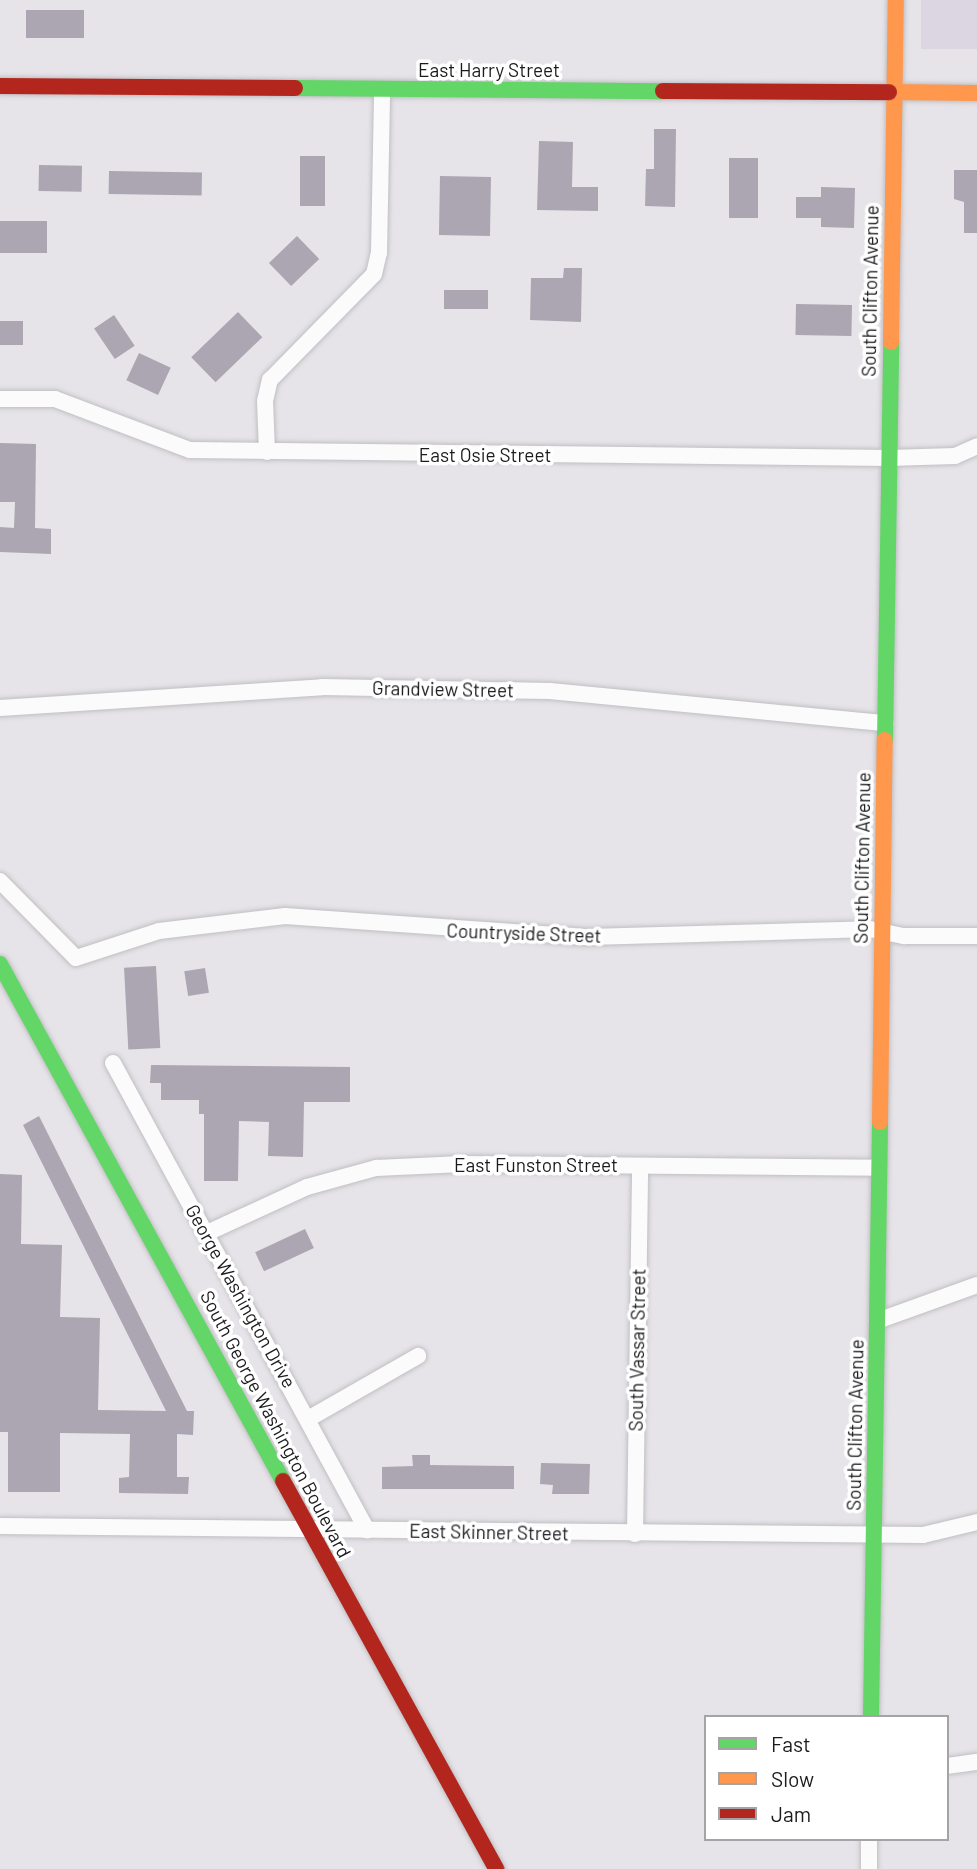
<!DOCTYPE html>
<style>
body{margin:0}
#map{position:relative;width:977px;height:1869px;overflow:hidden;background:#e6e4e9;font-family:Barlow,sans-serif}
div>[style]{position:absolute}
.built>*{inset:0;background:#dbd6e2;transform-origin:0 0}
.building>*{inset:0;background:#aba6b2;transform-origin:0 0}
.roads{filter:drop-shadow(0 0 2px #c0bfc2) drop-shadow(0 0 2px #c0bfc2)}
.street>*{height:16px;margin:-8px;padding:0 8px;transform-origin:8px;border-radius:8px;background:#fbfbfc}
.fast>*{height:16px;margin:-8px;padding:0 8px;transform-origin:8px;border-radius:8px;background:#63d668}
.slow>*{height:16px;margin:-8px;padding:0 8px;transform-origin:8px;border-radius:8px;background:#ff974d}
.jam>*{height:16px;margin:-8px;padding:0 8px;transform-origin:8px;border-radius:8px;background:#b3261e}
span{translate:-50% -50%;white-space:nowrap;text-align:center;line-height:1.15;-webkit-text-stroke:7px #fff;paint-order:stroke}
.street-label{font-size:19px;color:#1b1a1d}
.legend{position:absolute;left:704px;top:1715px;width:245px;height:126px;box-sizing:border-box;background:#fff;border:2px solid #a4a3a5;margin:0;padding:9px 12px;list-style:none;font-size:21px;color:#1b1a1d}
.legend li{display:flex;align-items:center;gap:14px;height:35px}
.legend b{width:35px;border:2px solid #a4a3a5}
</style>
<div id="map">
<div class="built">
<i style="left:921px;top:0;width:56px;height:49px"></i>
</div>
<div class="building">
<i style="left:26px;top:10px;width:58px;height:28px"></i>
<i style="clip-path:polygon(654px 129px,676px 129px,675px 207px,645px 206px,646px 169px,654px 169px)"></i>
<i style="clip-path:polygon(539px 141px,573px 142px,572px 187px,598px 187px,598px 211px,537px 210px)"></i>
<i style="left:300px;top:156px;width:25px;height:50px"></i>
<i style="left:729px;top:158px;width:29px;height:60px"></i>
<i style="left:39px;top:165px;width:43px;height:26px;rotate:1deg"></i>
<i style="clip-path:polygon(954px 170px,977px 170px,977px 233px,964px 233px,964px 202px,954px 199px)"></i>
<i style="left:109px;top:171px;width:93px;height:23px;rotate:1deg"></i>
<i style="left:440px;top:176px;width:51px;height:59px;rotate:1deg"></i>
<i style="clip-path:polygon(821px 187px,855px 188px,854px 228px,821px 227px,821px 218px,796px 218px,796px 197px,821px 197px)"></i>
<i style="left:0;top:221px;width:47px;height:32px"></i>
<i style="left:297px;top:236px;width:32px;height:39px;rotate:46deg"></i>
<i style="clip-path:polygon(564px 268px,582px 268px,581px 322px,530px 320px,531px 278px,563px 278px)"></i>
<i style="left:444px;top:290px;width:44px;height:19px"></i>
<i style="left:796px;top:304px;width:56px;height:31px;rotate:1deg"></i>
<i style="left:238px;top:312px;width:35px;height:65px;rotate:46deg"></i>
<i style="left:114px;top:315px;width:37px;height:24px;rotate:56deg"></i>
<i style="left:0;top:321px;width:23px;height:24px"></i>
<i style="left:139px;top:353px;width:35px;height:30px;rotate:25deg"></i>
<i style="clip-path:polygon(0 443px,36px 444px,35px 528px,51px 529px,51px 554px,0 552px,0 527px,14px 528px,15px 502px,0 502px)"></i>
<i style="left:156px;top:966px;width:82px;height:32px;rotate:87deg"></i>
<i style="left:205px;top:968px;width:25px;height:21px;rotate:81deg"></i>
<i style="clip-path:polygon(151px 1065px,350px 1067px,350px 1102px,304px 1102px,303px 1157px,268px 1156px,269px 1122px,239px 1121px,238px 1181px,204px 1181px,204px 1114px,199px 1114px,199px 1100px,161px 1100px,161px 1083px,150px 1083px)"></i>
<i style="clip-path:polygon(39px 1116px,187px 1411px,194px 1411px,193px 1435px,177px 1434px,177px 1477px,189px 1477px,188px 1494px,119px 1493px,119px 1478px,129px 1477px,130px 1434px,60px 1433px,60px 1492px,8px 1492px,8px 1432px,0 1432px,0 1174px,22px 1175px,21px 1244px,62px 1245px,60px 1317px,100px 1318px,98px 1410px,166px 1411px,23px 1125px)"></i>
<i style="left:305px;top:1229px;width:21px;height:55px;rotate:65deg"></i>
<i style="clip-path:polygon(412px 1455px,430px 1455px,430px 1465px,514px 1466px,514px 1489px,382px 1489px,382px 1467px,413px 1466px)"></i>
<i style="clip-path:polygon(541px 1463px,590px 1464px,589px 1494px,552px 1494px,553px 1485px,540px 1484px)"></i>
</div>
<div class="roads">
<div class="street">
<i style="left:0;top:399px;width:55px"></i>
<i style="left:55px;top:399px;width:144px;rotate:20.7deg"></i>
<i style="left:190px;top:450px;width:699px;rotate:0.66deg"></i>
<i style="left:889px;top:458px;width:66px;rotate:-1.7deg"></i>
<i style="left:955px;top:456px;width:24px;rotate:-24deg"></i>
<i style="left:267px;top:452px;width:51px;rotate:-92.2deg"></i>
<i style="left:265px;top:401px;width:22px;rotate:-77deg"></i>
<i style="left:270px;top:380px;width:148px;rotate:-45.5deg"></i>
<i style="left:374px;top:274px;width:22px;rotate:-77deg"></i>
<i style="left:379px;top:253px;width:162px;rotate:-88.9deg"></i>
<i style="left:0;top:708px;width:323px;rotate:-3.7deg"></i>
<i style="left:322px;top:687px;width:228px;rotate:1deg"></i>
<i style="left:550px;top:691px;width:337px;rotate:5.5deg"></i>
<i style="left:0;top:881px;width:108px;rotate:45.4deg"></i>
<i style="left:76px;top:958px;width:87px;rotate:-18deg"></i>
<i style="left:159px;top:931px;width:127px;rotate:-6.8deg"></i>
<i style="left:285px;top:916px;width:304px;rotate:4deg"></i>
<i style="left:588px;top:937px;width:282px;rotate:-1.6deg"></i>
<i style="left:870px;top:929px;width:35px;rotate:12deg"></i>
<i style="left:904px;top:936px;width:73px"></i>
<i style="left:113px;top:1063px;width:532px;rotate:61.46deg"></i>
<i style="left:207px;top:1233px;width:110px;rotate:-24.7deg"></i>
<i style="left:307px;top:1187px;width:72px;rotate:-15.4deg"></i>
<i style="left:376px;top:1168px;width:86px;rotate:-2.7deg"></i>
<i style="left:462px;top:1164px;width:417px;rotate:0.5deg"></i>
<i style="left:877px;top:1321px;width:106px;rotate:-19.8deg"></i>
<i style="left:308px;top:1419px;width:127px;rotate:-29.8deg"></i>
<i style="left:0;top:1526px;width:923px;rotate:0.56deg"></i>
<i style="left:923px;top:1535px;width:56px;rotate:-13.5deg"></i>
<i style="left:635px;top:1534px;width:368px;rotate:-89.2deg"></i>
<i style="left:947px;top:1766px;width:30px;rotate:-8deg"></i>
<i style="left:869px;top:1869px;width:30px;rotate:-90deg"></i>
</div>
<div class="fast">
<i style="left:295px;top:88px;width:368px;rotate:0.5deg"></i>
<i style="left:885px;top:740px;width:398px;rotate:-89.1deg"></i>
<i style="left:0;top:964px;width:589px;rotate:61.3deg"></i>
<i style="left:871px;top:1717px;width:595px;rotate:-89.13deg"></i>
</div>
<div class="slow">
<i style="left:889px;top:92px;width:88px;rotate:0.7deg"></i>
<i style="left:891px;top:342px;width:342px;rotate:-89.2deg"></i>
<i style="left:880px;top:1122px;width:382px;rotate:-89.3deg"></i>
</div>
<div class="jam">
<i style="left:0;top:86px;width:295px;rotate:0.4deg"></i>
<i style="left:663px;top:91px;width:226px;rotate:0.3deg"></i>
<i style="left:283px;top:1481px;width:443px;rotate:61.2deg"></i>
</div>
</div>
<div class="street-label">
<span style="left:489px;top:70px">East Harry Street</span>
<span style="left:870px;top:291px;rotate:-89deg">South Clifton Avenue</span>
<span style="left:485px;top:455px">East Osie Street</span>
<span style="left:443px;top:689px;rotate:1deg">Grandview Street</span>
<span style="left:862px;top:858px;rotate:-89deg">South Clifton Avenue</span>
<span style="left:524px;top:933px;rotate:2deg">Countryside Street</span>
<span style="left:536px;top:1165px">East Funston Street</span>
<span style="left:241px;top:1296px;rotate:61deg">George Washington Drive</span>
<span style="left:637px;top:1350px;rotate:-89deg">South Vassar Street</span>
<span style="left:276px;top:1424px;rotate:62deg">South George Washington Boulevard</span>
<span style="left:855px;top:1425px;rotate:-89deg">South Clifton Avenue</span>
<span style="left:489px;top:1532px;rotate:1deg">East Skinner Street</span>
</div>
<ul class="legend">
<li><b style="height:9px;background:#63d668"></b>Fast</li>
<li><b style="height:9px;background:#ff974d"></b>Slow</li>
<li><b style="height:9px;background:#b3261e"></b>Jam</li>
</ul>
</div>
